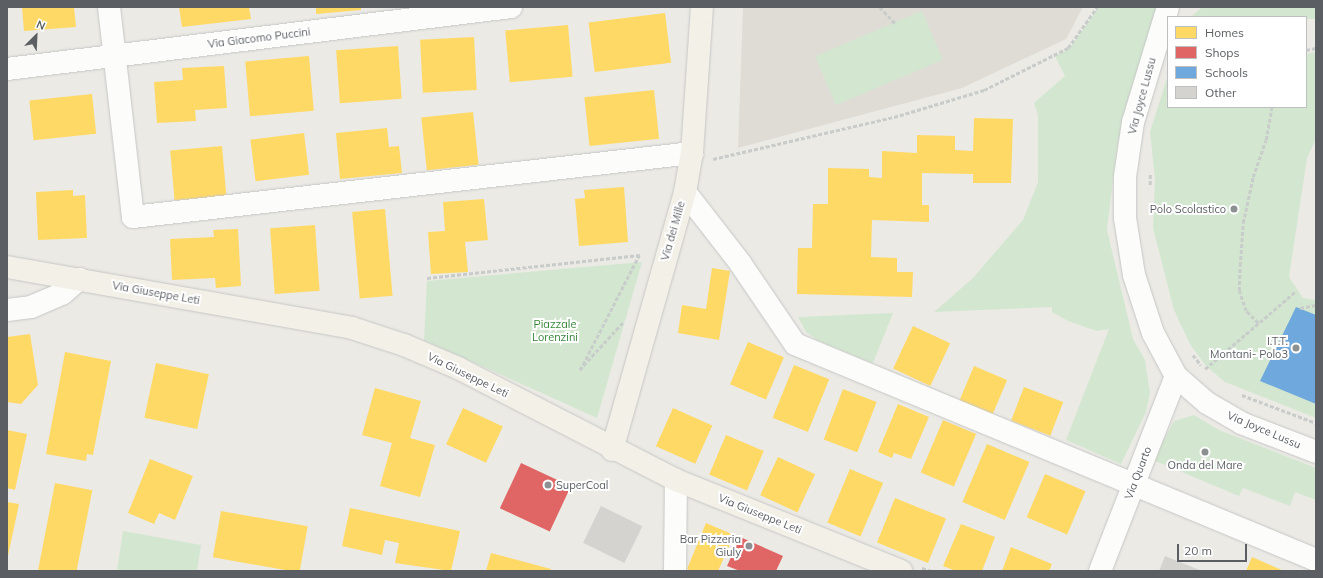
<!DOCTYPE html>
<style>
body{margin:0}
#map{position:relative;width:1323px;height:578px;overflow:hidden;background:#ebeae5;font-family:Mulish,sans-serif}
div>[style]{position:absolute}
.education>*{inset:0;background:#dedcd5}
.green>*{inset:0;background:#d3e7d0;transform-origin:0 0}
.homes>*{inset:0;background:#ffd966;transform-origin:0 0}
.shops>*{inset:0;background:#e06666;transform-origin:0 0}
.schools>*{inset:0;background:#6fa8dc}
.building>*{inset:0;background:#d4d3d0;transform-origin:0 0}
.path>*{height:2.5px;margin-top:-1.25px;transform-origin:0;background:repeating-linear-gradient(90deg,#c8ccca 0 4px,transparent 0 6px)}
.roads{filter:drop-shadow(0 0 1px #c6c6c6) drop-shadow(0 0 1px #c6c6c6)}
.minor>*{height:22px;margin:-11px;padding:0 11px;transform-origin:11px;border-radius:11px;background:#fcfcfb}
.major>*{height:22px;margin:-11px;padding:0 11px;transform-origin:11px;border-radius:11px;background:#f2f0e7}
.dots>*{width:11px;height:11px;translate:-50% -50%;box-sizing:border-box;border:2px solid #fff;border-radius:50%}
span{translate:-50% -50%;white-space:nowrap;text-align:center;line-height:1.15;-webkit-text-stroke:4px #fff;paint-order:stroke}
.street-label{font-size:11px;color:#5b5f63}
.poi-label{font-size:11px;color:#5b5f63}
.right{translate:-100% -50%;text-align:right}
.left{translate:0 -50%;text-align:left}
.park-label{font-size:11px;color:#378639}
.frame{position:absolute;inset:0;border:8px solid #5b5f63;pointer-events:none}
.legend{position:absolute;left:1167px;top:16px;width:140px;height:92px;box-sizing:border-box;background:#fff;border:1px solid #bdbfc1;margin:0;padding:5px 7px;list-style:none;font-size:12px;color:#5b5f63}
.legend li{display:flex;align-items:center;gap:8px;height:20px}
.legend b{width:20px;border:1px solid #bdbfc1}
.north{position:absolute;left:16px;top:16px;width:40px;height:40px;-webkit-text-stroke:3px #fff;paint-order:stroke;rotate:24deg;font-size:11px;font-weight:700;line-height:16px;text-align:center;color:#5b5f63}
.north::after{content:'';display:block;margin:auto;width:14px;height:18px;background:#5b5f63;clip-path:polygon(50% 0,100% 100%,50% 72%,0 100%)}
.scale{position:absolute;left:1177px;top:544px;width:70px;height:18px;box-sizing:border-box;border:2px solid #5b5f63;border-top:0;padding-left:5px;font-size:12px;line-height:14px;white-space:nowrap;color:#5b5f63;-webkit-text-stroke:3px #fff;paint-order:stroke}
</style>
<div id="map">
<div class="education">
<i style="clip-path:polygon(743px 7px,1083px 7px,1066px 39px,962px 88px,738px 148px)"></i>
</div>
<div class="green">
<i style="clip-path:polygon(1099px 7px,1159px 7px,1117px 146px,1107px 230px,1133px 339px,1145px 360px,1150px 393px,1146px 412px,1121px 464px,1066px 440px,1109px 329px,1097px 331px,1068px 321px,1052px 312px,1052px 307px,934px 312px,973px 278px,1023px 220px,1038px 182px,1038px 115px,1034px 103px,1065px 76px,1055px 56px,1069px 49px)"></i>
<i style="clip-path:polygon(1202px 7px,1316px 7px,1316px 19px,1191px 17px)"></i>
<i style="left:922px;top:11px;width:53px;height:116px;rotate:67deg"></i>
<i style="clip-path:polygon(1316px 52px,1316px 139px,1307px 158px,1289px 277px,1303px 298px,1316px 300px,1316px 418px,1225px 382px,1206px 366px,1190px 344px,1174px 310px,1153px 228px,1155px 179px,1150px 132px,1168px 75px,1168px 107px,1306px 107px,1306px 54px)"></i>
<i style="clip-path:polygon(642px 262px,597px 418px,424px 340px,427px 281px)"></i>
<i style="clip-path:polygon(893px 313px,873px 363px,819px 341px,806px 332px,798px 317px)"></i>
<i style="clip-path:polygon(1194px 415px,1219px 430px,1316px 468px,1316px 500px,1295px 492px,1290px 506px,1243px 488px,1239px 496px,1153px 460px,1174px 421px)"></i>
<i style="clip-path:polygon(123px 531px,201px 545px,197px 571px,117px 571px)"></i>
</div>
<div class="homes">
<i style="clip-path:polygon(22px 7px,74px 7px,76px 27px,24px 31px)"></i>
<i style="clip-path:polygon(179px 7px,249px 7px,251px 19px,182px 27px)"></i>
<i style="clip-path:polygon(316px 7px,361px 7px,361px 10px,316px 14px)"></i>
<i style="left:665px;top:13px;width:50px;height:77px;rotate:83deg"></i>
<i style="left:568px;top:25px;width:52px;height:63px;rotate:85deg"></i>
<i style="left:474px;top:37px;width:53px;height:54px;rotate:87deg"></i>
<i style="left:398px;top:46px;width:53px;height:62px;rotate:86deg"></i>
<i style="left:309px;top:56px;width:55px;height:64px;rotate:85deg"></i>
<i style="clip-path:polygon(224px 66px,227px 108px,195px 110px,196px 121px,157px 123px,154px 82px,183px 80px,182px 68px)"></i>
<i style="left:654px;top:90px;width:49px;height:70px;rotate:84deg"></i>
<i style="left:92px;top:94px;width:40px;height:63px;rotate:84deg"></i>
<i style="left:473px;top:112px;width:53px;height:52px;rotate:84deg"></i>
<i style="clip-path:polygon(974px 118px,1013px 119px,1011px 183px,973px 183px,973px 174px,922px 173px,922px 205px,929px 205px,929px 222px,872px 220px,871px 257px,897px 258px,897px 272px,913px 272px,912px 297px,797px 294px,798px 248px,812px 248px,813px 204px,828px 204px,828px 168px,869px 169px,869px 177px,882px 178px,882px 151px,917px 153px,917px 135px,955px 136px,955px 150px,973px 151px)"></i>
<i style="clip-path:polygon(387px 128px,389px 147px,399px 146px,402px 173px,340px 179px,336px 133px)"></i>
<i style="left:304px;top:133px;width:42px;height:54px;rotate:83deg"></i>
<i style="left:222px;top:146px;width:50px;height:52px;rotate:85deg"></i>
<i style="clip-path:polygon(624px 187px,628px 242px,579px 246px,575px 199px,585px 198px,584px 190px)"></i>
<i style="clip-path:polygon(73px 190px,73px 196px,85px 195px,87px 238px,38px 240px,36px 192px)"></i>
<i style="clip-path:polygon(484px 199px,488px 240px,465px 242px,468px 272px,431px 274px,428px 232px,445px 231px,443px 202px)"></i>
<i style="left:385px;top:209px;width:87px;height:33px;rotate:85deg"></i>
<i style="left:315px;top:225px;width:66px;height:45px;rotate:86deg"></i>
<i style="clip-path:polygon(238px 229px,241px 286px,216px 288px,215px 278px,172px 280px,170px 239px,214px 237px,213px 230px)"></i>
<i style="clip-path:polygon(712px 268px,730px 271px,719px 340px,678px 333px,682px 305px,706px 309px)"></i>
<i style="left:913px;top:326px;width:41px;height:47px;rotate:25deg"></i>
<i style="clip-path:polygon(30px 334px,38px 385px,21px 404px,7px 402px,7px 337px)"></i>
<i style="left:748px;top:342px;width:39px;height:46px;rotate:23deg"></i>
<i style="clip-path:polygon(65px 352px,111px 361px,93px 455px,87px 454px,86px 461px,46px 454px)"></i>
<i style="left:156px;top:363px;width:54px;height:56px;rotate:12deg"></i>
<i style="left:794px;top:365px;width:38px;height:57px;rotate:22deg"></i>
<i style="left:974px;top:366px;width:36px;height:39px;rotate:23deg"></i>
<i style="left:1024px;top:387px;width:42px;height:36px;rotate:21deg"></i>
<i style="clip-path:polygon(375px 388px,421px 401px,410px 438px,435px 445px,420px 497px,380px 486px,392px 443px,362px 435px)"></i>
<i style="left:843px;top:389px;width:36px;height:54px;rotate:21deg"></i>
<i style="clip-path:polygon(898px 404px,929px 417px,911px 459px,894px 453px,892px 458px,878px 452px)"></i>
<i style="left:463px;top:408px;width:44px;height:40px;rotate:25deg"></i>
<i style="left:673px;top:408px;width:43px;height:42px;rotate:24deg"></i>
<i style="left:943px;top:420px;width:36px;height:57px;rotate:23deg"></i>
<i style="clip-path:polygon(7px 430px,27px 434px,15px 490px,7px 488px)"></i>
<i style="left:726px;top:435px;width:41px;height:43px;rotate:23deg"></i>
<i style="left:987px;top:444px;width:46px;height:63px;rotate:23deg"></i>
<i style="left:778px;top:457px;width:41px;height:42px;rotate:25deg"></i>
<i style="clip-path:polygon(150px 459px,193px 476px,175px 520px,159px 513px,154px 524px,128px 513px)"></i>
<i style="left:850px;top:469px;width:36px;height:58px;rotate:23deg"></i>
<i style="left:1045px;top:474px;width:44px;height:47px;rotate:23deg"></i>
<i style="left:55px;top:483px;width:38px;height:89px;rotate:11deg"></i>
<i style="left:895px;top:498px;width:55px;height:48px;rotate:22deg"></i>
<i style="clip-path:polygon(7px 502px,19px 504px,8px 556px,7px 556px)"></i>
<i style="clip-path:polygon(350px 508px,460px 531px,451px 571px,395px 563px,399px 543px,385px 540px,382px 555px,342px 546px)"></i>
<i style="left:221px;top:511px;width:88px;height:47px;rotate:10deg"></i>
<i style="clip-path:polygon(706px 523px,734px 535px,718px 571px,692px 571px,687px 569px)"></i>
<i style="clip-path:polygon(961px 524px,995px 537px,982px 571px,956px 571px,943px 566px)"></i>
<i style="clip-path:polygon(1011px 547px,1052px 564px,1049px 571px,1002px 571px)"></i>
<i style="clip-path:polygon(491px 553px,551px 569px,551px 571px,486px 571px)"></i>
<i style="clip-path:polygon(1252px 557px,1284px 571px,1246px 571px)"></i>
</div>
<div class="shops">
<i style="left:521px;top:463px;width:55px;height:50px;rotate:25deg"></i>
<i style="clip-path:polygon(740px 537px,783px 556px,776px 571px,740px 571px,727px 566px)"></i>
</div>
<div class="schools">
<i style="clip-path:polygon(1296px 307px,1316px 315px,1316px 404px,1260px 381px)"></i>
</div>
<div class="building">
<i style="left:601px;top:506px;width:46px;height:41px;rotate:26deg"></i>
<i style="clip-path:polygon(1165px 556px,1202px 571px,1159px 571px)"></i>
</div>
<div class="path">
<i style="left:880px;top:7px;width:22px;rotate:47deg"></i>
<i style="left:1306px;top:50px;width:10px;rotate:-11deg"></i>
<i style="left:713px;top:159px;width:186px;rotate:-13.1deg"></i>
<i style="left:894px;top:117px;width:94px;rotate:-16.7deg"></i>
<i style="left:984px;top:90px;width:94px;rotate:-26.6deg"></i>
<i style="left:1068px;top:48px;width:50px;rotate:-54.7deg"></i>
<i style="left:1150px;top:185px;width:11px;rotate:-90deg"></i>
<i style="left:427px;top:278px;width:214px;rotate:-6.2deg"></i>
<i style="left:1300px;top:308px;width:16px;rotate:-11deg"></i>
<i style="left:623px;top:323px;width:64px;rotate:132.5deg"></i>
<i style="left:580px;top:370px;width:129px;rotate:-62.8deg"></i>
<i style="left:1258px;top:323px;width:17px;rotate:-135deg"></i>
<i style="left:1246px;top:311px;width:21px;rotate:-109deg"></i>
<i style="left:1239px;top:291px;width:25px;rotate:-88deg"></i>
<i style="left:1240px;top:266px;width:43px;rotate:-86deg"></i>
<i style="left:1243px;top:223px;width:47px;rotate:-77.7deg"></i>
<i style="left:1253px;top:177px;width:39px;rotate:-71deg"></i>
<i style="left:1266px;top:140px;width:34px;rotate:-80deg"></i>
<i style="left:1193px;top:355px;width:13px;rotate:51deg"></i>
<i style="left:1205px;top:369px;width:120px;rotate:-40.6deg"></i>
<i style="left:1242px;top:395px;width:79px;rotate:20.7deg"></i>
<i style="left:922px;top:568px;width:9px;rotate:18deg"></i>
</div>
<div class="roads">
<div class="minor">
<i style="left:109px;top:7px;width:211px;rotate:83.5deg"></i>
<i style="left:133px;top:217px;width:563px;rotate:-6.53deg"></i>
<i style="left:1168px;top:7px;width:120px;rotate:106.9deg"></i>
<i style="left:1133px;top:122px;width:56px;rotate:98.3deg"></i>
<i style="left:1125px;top:177px;width:41px;rotate:90deg"></i>
<i style="left:1125px;top:218px;width:58px;rotate:81deg"></i>
<i style="left:1134px;top:275px;width:61px;rotate:71.9deg"></i>
<i style="left:1153px;top:333px;width:49px;rotate:61.9deg"></i>
<i style="left:1176px;top:376px;width:41px;rotate:41.1deg"></i>
<i style="left:1207px;top:403px;width:39px;rotate:30deg"></i>
<i style="left:1241px;top:423px;width:80px;rotate:21.1deg"></i>
<i style="left:7px;top:69px;width:508px;rotate:-7.01deg"></i>
<i style="left:685px;top:192px;width:90px;rotate:52.2deg"></i>
<i style="left:740px;top:263px;width:98px;rotate:55.8deg"></i>
<i style="left:795px;top:344px;width:564px;rotate:22.52deg"></i>
<i style="left:7px;top:310px;width:24px;rotate:-7deg"></i>
<i style="left:31px;top:307px;width:34px;rotate:-23deg"></i>
<i style="left:62px;top:294px;width:23px;rotate:-41deg"></i>
<i style="left:675px;top:571px;width:91px;rotate:-89.4deg"></i>
<i style="left:1100px;top:571px;width:209px;rotate:-68.7deg"></i>
</div>
<div class="major">
<i style="left:7px;top:267px;width:350px;rotate:10deg"></i>
<i style="left:352px;top:328px;width:55px;rotate:18.1deg"></i>
<i style="left:404px;top:345px;width:59px;rotate:23.1deg"></i>
<i style="left:458px;top:368px;width:245px;rotate:27.2deg"></i>
<i style="left:676px;top:480px;width:243px;rotate:22deg"></i>
<i style="left:612px;top:450px;width:268px;rotate:-74.2deg"></i>
<i style="left:685px;top:192px;width:40px;rotate:-80deg"></i>
<i style="left:692px;top:153px;width:146px;rotate:-86.1deg"></i>
</div>
</div>
<div class="dots">
<i style="left:1234px;top:209px;background:#8d9090"></i>
<i style="left:1296px;top:348px;background:#8d9090"></i>
<i style="left:1205px;top:452px;background:#8d9090"></i>
<i style="left:548px;top:485px;background:#8d9090"></i>
<i style="left:749px;top:546px;background:#8d9090"></i>
</div>
<div class="street-label">
<span style="left:259px;top:38px;rotate:-7deg">Via Giacomo Puccini</span>
<span style="left:1142px;top:96px;rotate:-75deg">Via Joyce Lussu</span>
<span style="left:673px;top:231px;rotate:-74deg">Via dei Mille</span>
<span style="left:156px;top:293px;rotate:10deg">Via Giuseppe Leti</span>
<span style="left:468px;top:375px;rotate:26deg">Via Giuseppe Leti</span>
<span style="left:1264px;top:430px;rotate:23deg">Via Joyce Lussu</span>
<span style="left:1138px;top:473px;rotate:-69deg">Via Quarto</span>
<span style="left:760px;top:514px;rotate:22deg">Via Giuseppe Leti</span>
</div>
<div class="poi-label">
<span class="right" style="left:1226px;top:209px">Polo Scolastico</span>
<span class="right" style="left:1288px;top:348px">I.T.T.<br>Montani- Polo3</span>
<span style="left:1205px;top:465px">Onda del Mare</span>
<span class="left" style="left:556px;top:485px">SuperCoal</span>
<span class="right" style="left:741px;top:546px">Bar Pizzeria<br>Giuly</span>
</div>
<div class="park-label">
<span style="left:555px;top:331px">Piazzale<br>Lorenzini</span>
</div>
<div class="frame"></div>
<ul class="legend">
<li><b style="height:11px;background:#ffd966"></b>Homes</li>
<li><b style="height:11px;background:#e06666"></b>Shops</li>
<li><b style="height:11px;background:#6fa8dc"></b>Schools</li>
<li><b style="height:11px;background:#d4d3d0"></b>Other</li>
</ul>
<div class="north">N</div>
<div class="scale">20 m</div>
</div>
